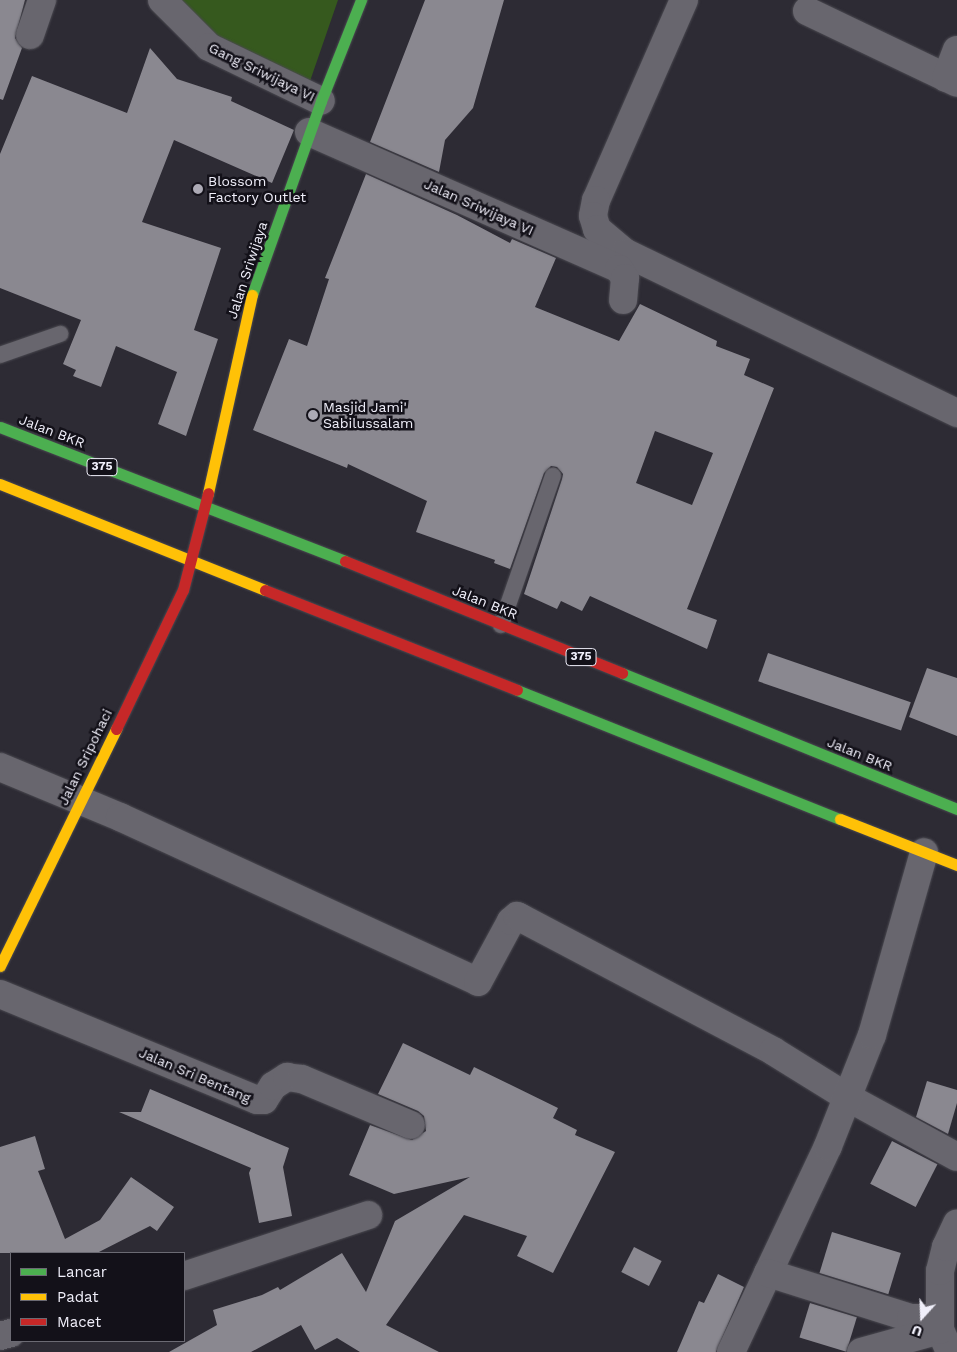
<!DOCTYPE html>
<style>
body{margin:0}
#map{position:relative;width:957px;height:1352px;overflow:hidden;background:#2d2b34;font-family:"Work Sans",sans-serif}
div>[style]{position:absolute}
.green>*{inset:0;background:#36591e}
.building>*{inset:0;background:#8a8890;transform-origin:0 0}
.roads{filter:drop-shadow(0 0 1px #4a4950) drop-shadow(0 0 1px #4a4950)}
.lane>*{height:16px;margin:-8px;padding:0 8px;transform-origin:8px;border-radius:8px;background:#68666e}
.street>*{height:28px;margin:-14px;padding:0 14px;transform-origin:14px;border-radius:14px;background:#68666e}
.fast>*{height:11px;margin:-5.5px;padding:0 5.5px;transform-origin:5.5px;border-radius:5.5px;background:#4caf50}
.slow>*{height:11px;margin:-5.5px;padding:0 5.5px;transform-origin:5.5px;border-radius:5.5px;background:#ffc107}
.jam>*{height:11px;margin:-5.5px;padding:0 5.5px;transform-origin:5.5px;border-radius:5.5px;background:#c62828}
.dots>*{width:14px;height:14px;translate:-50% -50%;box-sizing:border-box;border:2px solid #131119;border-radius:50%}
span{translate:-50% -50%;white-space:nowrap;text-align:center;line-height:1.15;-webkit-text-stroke:5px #131119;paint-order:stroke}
.shield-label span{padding:1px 4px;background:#131119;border:1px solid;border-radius:4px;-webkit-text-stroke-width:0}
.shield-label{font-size:12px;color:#f0effa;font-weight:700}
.street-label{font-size:14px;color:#f0effa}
.poi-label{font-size:14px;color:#f0effa}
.left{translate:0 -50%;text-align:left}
.legend{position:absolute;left:10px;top:1252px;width:175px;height:90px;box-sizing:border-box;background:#131119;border:1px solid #6b6a73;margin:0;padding:6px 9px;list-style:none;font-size:15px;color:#f0effa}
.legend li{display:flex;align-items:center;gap:10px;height:25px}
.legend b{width:25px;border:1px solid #6b6a73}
.north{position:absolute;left:897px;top:1292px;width:50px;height:50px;-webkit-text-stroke:4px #131119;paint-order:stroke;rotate:200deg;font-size:14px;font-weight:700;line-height:20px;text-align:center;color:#f0effa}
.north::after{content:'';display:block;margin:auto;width:18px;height:22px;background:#f0effa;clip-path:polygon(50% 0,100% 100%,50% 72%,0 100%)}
</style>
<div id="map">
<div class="green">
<i style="clip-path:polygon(177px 0,338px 0,309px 84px,209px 35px)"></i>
</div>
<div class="building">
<i style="clip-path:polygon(0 0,25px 0,15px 38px,22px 48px,3px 100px,0 99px)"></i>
<i style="clip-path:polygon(425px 0,504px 0,473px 108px,445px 140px,439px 172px,370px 142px)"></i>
<i style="clip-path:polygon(150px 48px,177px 79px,232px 97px,231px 101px,294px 130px,272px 183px,174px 140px,142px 222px,221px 248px,194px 330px,218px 339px,186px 436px,158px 424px,177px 372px,116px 346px,101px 387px,73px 376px,76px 370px,63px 364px,81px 320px,0 288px,0 154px,32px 76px,127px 113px)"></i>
<i style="clip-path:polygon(evenodd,366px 174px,457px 215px,510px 243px,512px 239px,556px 258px,535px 307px,619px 341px,640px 304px,717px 341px,716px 346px,750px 359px,744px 375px,774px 388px,687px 609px,717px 620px,707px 649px,590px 596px,582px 611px,561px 601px,557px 609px,524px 594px,562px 479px,563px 474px,557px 467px,551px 466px,544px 473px,510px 569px,494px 563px,495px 560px,416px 532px,427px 501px,348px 464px,347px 468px,253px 430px,289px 339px,307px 346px,329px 279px,325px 278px,366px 174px,655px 431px,713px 453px,692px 505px,636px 483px,655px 431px)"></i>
<i style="left:768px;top:653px;width:151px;height:30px;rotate:19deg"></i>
<i style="clip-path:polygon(927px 668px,957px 678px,957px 736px,909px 717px)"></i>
<i style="clip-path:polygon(403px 1043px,470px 1075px,474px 1067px,558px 1108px,553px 1118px,577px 1130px,575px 1135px,615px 1152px,553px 1273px,517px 1256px,527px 1236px,464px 1215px,386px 1325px,439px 1352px,360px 1352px,337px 1338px,315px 1350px,301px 1325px,251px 1352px,169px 1352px,217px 1325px,213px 1310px,262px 1295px,278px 1287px,280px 1290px,342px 1253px,366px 1292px,395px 1221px,470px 1177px,394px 1194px,349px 1175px,370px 1125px,412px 1140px,426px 1131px,424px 1116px,418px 1111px,378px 1094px)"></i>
<i style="clip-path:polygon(927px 1081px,957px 1090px,957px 1103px,948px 1134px,916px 1117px)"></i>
<i style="clip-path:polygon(150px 1089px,289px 1148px,283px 1167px,292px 1216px,259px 1223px,249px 1173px,251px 1168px,119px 1112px,141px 1112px)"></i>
<i style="clip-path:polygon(35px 1136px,45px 1169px,38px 1171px,65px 1239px,100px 1220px,131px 1177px,174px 1207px,157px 1231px,150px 1226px,97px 1253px,0 1253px,0 1147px)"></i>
<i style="left:892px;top:1141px;width:51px;height:48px;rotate:27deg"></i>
<i style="left:832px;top:1232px;width:72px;height:43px;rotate:17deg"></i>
<i style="left:634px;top:1247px;width:31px;height:28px;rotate:27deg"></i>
<i style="clip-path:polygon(718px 1274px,744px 1287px,716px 1352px,677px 1352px,699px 1301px,704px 1303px)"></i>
<i style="left:810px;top:1303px;width:49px;height:36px;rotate:17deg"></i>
</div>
<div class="roads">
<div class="lane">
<i style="left:0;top:355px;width:64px;rotate:-19.3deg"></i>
<i style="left:501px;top:625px;width:158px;rotate:-70.8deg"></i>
</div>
<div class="street">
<i style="left:162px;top:0;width:66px;rotate:45deg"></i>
<i style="left:209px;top:47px;width:124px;rotate:25.7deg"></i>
<i style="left:684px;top:0;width:219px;rotate:113.7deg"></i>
<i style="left:596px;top:200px;width:16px;rotate:101deg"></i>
<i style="left:593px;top:216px;width:14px;rotate:73deg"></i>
<i style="left:597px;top:229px;width:38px;rotate:40deg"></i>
<i style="left:626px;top:253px;width:368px;rotate:25.8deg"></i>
<i style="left:807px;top:11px;width:166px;rotate:25.6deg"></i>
<i style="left:30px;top:35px;width:37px;rotate:-71deg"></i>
<i style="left:946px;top:78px;width:30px;rotate:-69deg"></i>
<i style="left:309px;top:132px;width:339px;rotate:23.8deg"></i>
<i style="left:619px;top:269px;width:11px;rotate:56deg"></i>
<i style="left:625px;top:278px;width:22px;rotate:95deg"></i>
<i style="left:0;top:767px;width:130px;rotate:22.6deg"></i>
<i style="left:120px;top:817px;width:394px;rotate:24.7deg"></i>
<i style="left:478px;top:982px;width:69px;rotate:-61.6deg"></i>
<i style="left:511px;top:921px;width:8px;rotate:-40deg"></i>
<i style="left:517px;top:916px;width:4px;rotate:27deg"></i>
<i style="left:521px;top:918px;width:285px;rotate:27.8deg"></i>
<i style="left:773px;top:1051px;width:87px;rotate:31.9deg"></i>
<i style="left:847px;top:1097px;width:125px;rotate:28.6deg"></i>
<i style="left:0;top:994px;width:278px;rotate:22.4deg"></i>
<i style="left:257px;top:1100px;width:7px"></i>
<i style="left:264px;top:1100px;width:17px;rotate:-57deg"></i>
<i style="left:273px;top:1086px;width:17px;rotate:-33deg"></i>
<i style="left:287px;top:1077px;width:15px;rotate:8deg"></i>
<i style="left:302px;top:1079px;width:118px;rotate:22.9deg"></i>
<i style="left:768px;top:1273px;width:140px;rotate:-64.7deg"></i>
<i style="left:828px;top:1146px;width:119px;rotate:-68.4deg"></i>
<i style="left:872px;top:1035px;width:190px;rotate:-74.1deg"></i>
<i style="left:184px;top:1276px;width:194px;rotate:-18.3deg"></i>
<i style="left:0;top:1336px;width:11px;rotate:-15deg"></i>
<i style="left:731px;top:1352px;width:87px;rotate:-64.9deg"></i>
<i style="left:768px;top:1273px;width:150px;rotate:17.5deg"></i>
<i style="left:911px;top:1318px;width:29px"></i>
<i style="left:861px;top:1352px;width:82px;rotate:-15.6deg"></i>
<i style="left:950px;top:1352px;width:24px;rotate:-114deg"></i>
<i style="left:940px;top:1330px;width:59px;rotate:-90deg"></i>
<i style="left:940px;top:1271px;width:25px;rotate:-76deg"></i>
<i style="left:946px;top:1247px;width:26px;rotate:-65deg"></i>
</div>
<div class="fast">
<i style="left:252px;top:295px;width:206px;rotate:-70.4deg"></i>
<i style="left:321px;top:101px;width:109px;rotate:-68.4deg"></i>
<i style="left:0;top:427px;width:370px;rotate:21.2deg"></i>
<i style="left:622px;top:673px;width:362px;rotate:22.1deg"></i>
<i style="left:517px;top:690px;width:348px;rotate:21.8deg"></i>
</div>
<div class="slow">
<i style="left:0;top:484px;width:285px;rotate:21.8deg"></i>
<i style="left:208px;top:493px;width:203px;rotate:-77.5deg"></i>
<i style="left:840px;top:819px;width:126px;rotate:21.5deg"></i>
<i style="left:0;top:966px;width:264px;rotate:-63.9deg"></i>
</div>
<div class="jam">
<i style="left:345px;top:561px;width:299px;rotate:22deg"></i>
<i style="left:265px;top:590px;width:271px;rotate:21.6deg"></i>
<i style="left:116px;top:729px;width:154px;rotate:-64.3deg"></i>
<i style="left:183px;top:590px;width:100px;rotate:-75.5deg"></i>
</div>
</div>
<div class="dots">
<i style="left:198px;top:189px;background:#acaab5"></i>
<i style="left:313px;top:415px;background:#acaab5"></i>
</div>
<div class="shield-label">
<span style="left:102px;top:467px">375</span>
<span style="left:581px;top:657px">375</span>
</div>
<div class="street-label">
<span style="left:262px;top:72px;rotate:26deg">Gang Sriwijaya VI</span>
<span style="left:479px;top:207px;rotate:24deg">Jalan Sriwijaya VI</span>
<span style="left:247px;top:270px;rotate:-72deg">Jalan Sriwijaya</span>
<span style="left:52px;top:431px;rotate:21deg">Jalan BKR</span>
<span style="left:485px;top:602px;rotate:22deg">Jalan BKR</span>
<span style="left:860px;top:754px;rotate:22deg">Jalan BKR</span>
<span style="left:85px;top:757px;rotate:-64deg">Jalan Sripohaci</span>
<span style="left:195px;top:1075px;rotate:23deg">Jalan Sri Bentang</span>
</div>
<div class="poi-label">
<span class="left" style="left:208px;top:189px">Blossom<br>Factory Outlet</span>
<span class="left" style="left:323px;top:415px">Masjid Jami'<br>Sabilussalam</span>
</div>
<ul class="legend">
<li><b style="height:6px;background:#4caf50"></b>Lancar</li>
<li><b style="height:6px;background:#ffc107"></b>Padat</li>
<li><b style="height:6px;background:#c62828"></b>Macet</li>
</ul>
<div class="north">U</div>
</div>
